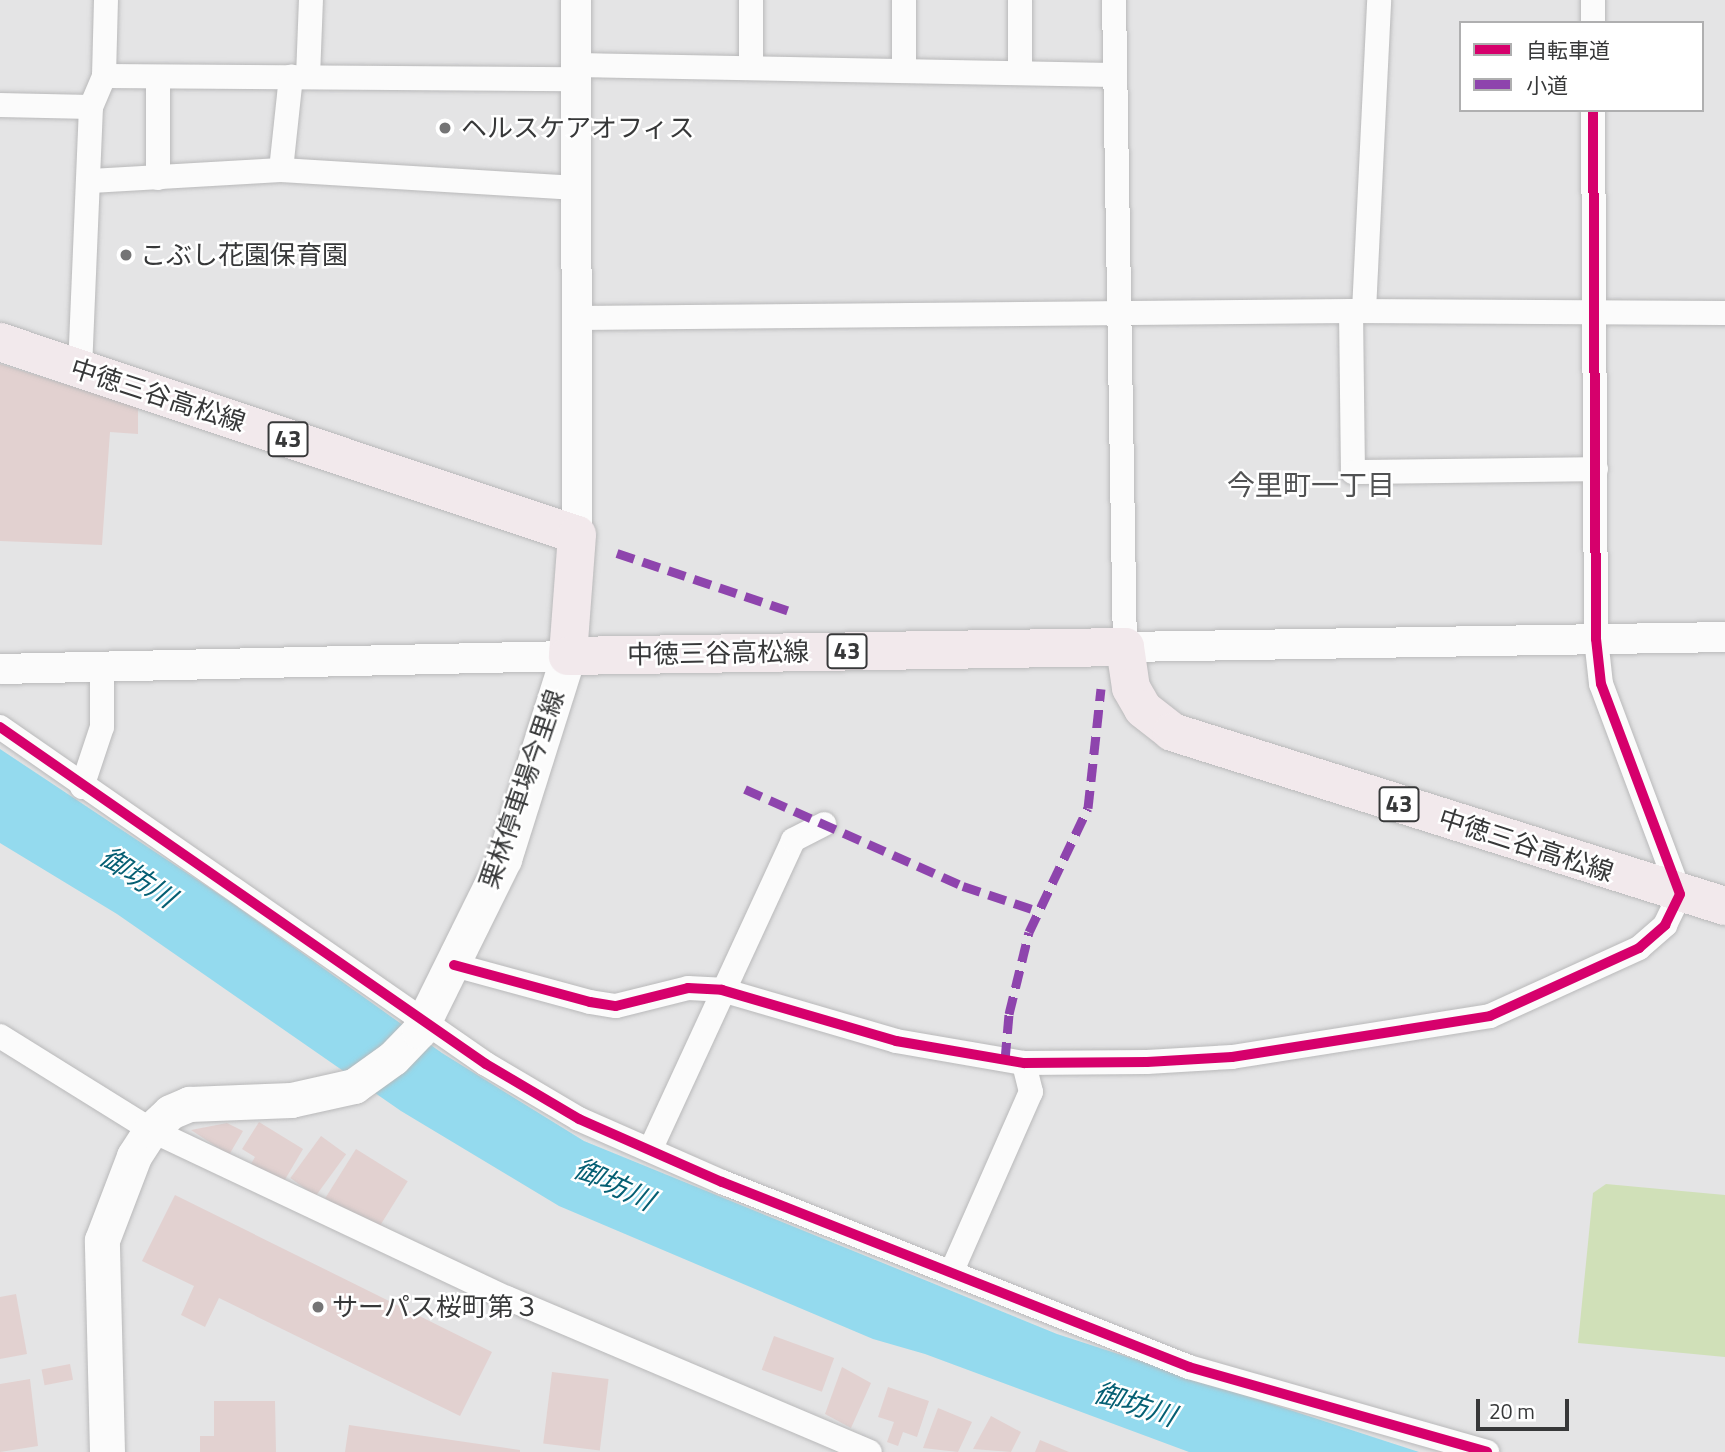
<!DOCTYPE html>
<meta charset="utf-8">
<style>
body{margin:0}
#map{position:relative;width:1725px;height:1452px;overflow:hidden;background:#e4e4e5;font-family:"Titillium Web","Noto Sans JP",sans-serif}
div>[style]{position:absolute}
.green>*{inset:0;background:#d0e0b8}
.water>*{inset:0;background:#94daee}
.building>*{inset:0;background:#e2d1d0;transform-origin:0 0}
.roads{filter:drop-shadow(0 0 2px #b9b9ba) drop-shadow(0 0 2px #b9b9ba)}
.minor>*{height:24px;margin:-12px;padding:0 12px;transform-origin:12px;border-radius:12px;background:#fbfbfb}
.tertiary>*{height:30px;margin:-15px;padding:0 15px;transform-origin:15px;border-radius:15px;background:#fbfbfb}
.secondary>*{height:35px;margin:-17.5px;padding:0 17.5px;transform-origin:17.5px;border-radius:17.5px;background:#fbfbfb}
.primary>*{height:38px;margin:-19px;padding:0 19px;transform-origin:19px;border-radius:19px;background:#f2e9ec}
.quiet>*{height:9px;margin-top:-4.5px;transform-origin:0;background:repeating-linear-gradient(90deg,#8e44ad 0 18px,transparent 0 27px)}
.cycleway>*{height:10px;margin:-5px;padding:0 5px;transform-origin:5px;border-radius:5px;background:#d6006c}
.dots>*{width:19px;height:19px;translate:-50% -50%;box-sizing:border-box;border:4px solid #fff;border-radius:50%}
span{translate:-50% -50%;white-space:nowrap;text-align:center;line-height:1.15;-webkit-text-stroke:5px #fff;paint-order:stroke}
.shield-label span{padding:2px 5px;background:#fff;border:2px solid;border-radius:5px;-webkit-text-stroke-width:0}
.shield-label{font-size:24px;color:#373839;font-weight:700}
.poi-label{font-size:26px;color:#373839}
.left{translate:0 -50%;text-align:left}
.street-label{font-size:26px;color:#373839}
.neighbourhood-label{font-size:28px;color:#515253}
.water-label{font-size:28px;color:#055f73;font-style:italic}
.legend{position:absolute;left:1459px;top:21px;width:245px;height:91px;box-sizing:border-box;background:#fff;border:2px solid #afafb0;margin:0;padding:9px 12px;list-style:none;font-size:21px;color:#373839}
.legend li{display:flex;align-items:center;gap:14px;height:35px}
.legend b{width:35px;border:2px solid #afafb0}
.scale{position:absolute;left:1476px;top:1399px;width:93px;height:32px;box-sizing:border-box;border:4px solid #373839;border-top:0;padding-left:9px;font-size:21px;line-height:24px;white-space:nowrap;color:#373839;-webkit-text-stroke:5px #fff;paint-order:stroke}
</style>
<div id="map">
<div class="green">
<i style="clip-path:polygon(1606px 1184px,1725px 1195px,1725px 1357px,1578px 1343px,1593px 1193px)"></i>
</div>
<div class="water">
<i style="clip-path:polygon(0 749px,232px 903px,442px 1053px,584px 1141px,1057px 1334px,1419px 1452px,1189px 1452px,925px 1354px,873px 1339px,559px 1206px,401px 1111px,117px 914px,0 843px)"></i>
</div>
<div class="building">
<i style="clip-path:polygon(0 364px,138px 407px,138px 434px,110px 432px,102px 545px,0 541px)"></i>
<i style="clip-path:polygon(259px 1122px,303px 1149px,283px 1183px,251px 1164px,255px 1157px,242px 1149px)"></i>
<i style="clip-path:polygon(227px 1123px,243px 1131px,229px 1155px,191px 1130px)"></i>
<i style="left:321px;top:1136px;width:31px;height:52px;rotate:36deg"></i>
<i style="left:356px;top:1149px;width:61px;height:58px;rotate:32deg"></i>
<i style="clip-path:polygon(175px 1195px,492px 1352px,460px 1416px,219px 1298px,205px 1327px,181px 1315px,194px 1286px,142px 1261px)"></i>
<i style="clip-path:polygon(16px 1294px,27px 1354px,0 1359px,0 1297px)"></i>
<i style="left:774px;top:1336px;width:64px;height:36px;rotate:20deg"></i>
<i style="left:70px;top:1364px;width:16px;height:29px;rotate:79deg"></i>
<i style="clip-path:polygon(842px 1367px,871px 1383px,851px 1428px,825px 1414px)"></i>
<i style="left:552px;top:1372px;width:57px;height:72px;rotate:7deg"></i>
<i style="clip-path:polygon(30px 1379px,38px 1446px,0 1452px,0 1384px)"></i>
<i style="clip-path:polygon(888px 1387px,929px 1401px,917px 1437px,903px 1432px,898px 1446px,887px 1442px,894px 1422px,878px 1417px)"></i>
<i style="clip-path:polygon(214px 1401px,275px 1401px,276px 1452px,200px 1452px,200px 1436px,214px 1436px)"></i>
<i style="clip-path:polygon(938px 1408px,972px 1422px,958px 1452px,923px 1448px)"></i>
<i style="clip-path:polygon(991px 1416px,1021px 1432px,1011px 1452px,973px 1449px)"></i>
<i style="clip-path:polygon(349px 1425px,520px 1450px,520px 1452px,345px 1452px)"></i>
<i style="clip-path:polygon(1040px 1440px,1069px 1452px,1035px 1452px)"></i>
</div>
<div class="roads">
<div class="minor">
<i style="left:1114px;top:0;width:647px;rotate:89.03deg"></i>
<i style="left:1593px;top:23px;width:23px;rotate:-90deg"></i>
<i style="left:576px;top:65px;width:539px;rotate:1.06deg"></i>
<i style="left:751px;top:68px;width:68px;rotate:-90deg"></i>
<i style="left:904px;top:71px;width:71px;rotate:-90deg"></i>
<i style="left:1020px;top:73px;width:73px;rotate:-90deg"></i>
<i style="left:104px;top:76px;width:472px;rotate:0.4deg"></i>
<i style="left:158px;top:77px;width:101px;rotate:90deg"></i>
<i style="left:308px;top:77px;width:77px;rotate:-87.8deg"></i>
<i style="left:0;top:105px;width:91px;rotate:1.3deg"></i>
<i style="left:281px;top:170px;width:94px;rotate:-83.9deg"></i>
<i style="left:91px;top:181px;width:190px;rotate:-3.3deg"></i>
<i style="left:281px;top:170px;width:296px;rotate:3.5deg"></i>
<i style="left:1351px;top:311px;width:161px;rotate:89.3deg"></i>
<i style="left:1353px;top:472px;width:243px;rotate:-0.7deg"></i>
<i style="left:1364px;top:311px;width:311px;rotate:-87.2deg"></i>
<i style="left:578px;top:318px;width:773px;rotate:-0.52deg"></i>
<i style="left:1351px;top:311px;width:374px;rotate:0.3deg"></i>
<i style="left:80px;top:369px;width:262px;rotate:-87.6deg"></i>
<i style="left:91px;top:107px;width:34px;rotate:-67deg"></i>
<i style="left:104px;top:76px;width:76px;rotate:-88.5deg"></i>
<i style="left:0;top:727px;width:591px;rotate:34.74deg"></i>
<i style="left:486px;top:1064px;width:108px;rotate:30.6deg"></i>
<i style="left:579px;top:1119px;width:156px;rotate:23.8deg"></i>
<i style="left:722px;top:1182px;width:502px;rotate:21.61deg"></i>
<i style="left:1189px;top:1367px;width:310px;rotate:15.9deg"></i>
<i style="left:82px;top:787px;width:63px;rotate:-71.6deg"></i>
<i style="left:102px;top:727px;width:60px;rotate:-90deg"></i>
<i style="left:454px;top:965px;width:141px;rotate:15.2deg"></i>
<i style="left:590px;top:1002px;width:26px;rotate:9deg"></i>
<i style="left:616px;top:1006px;width:74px;rotate:-14deg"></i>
<i style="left:688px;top:988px;width:34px;rotate:3deg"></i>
<i style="left:722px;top:990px;width:181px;rotate:16.3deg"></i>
<i style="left:896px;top:1041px;width:130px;rotate:9.8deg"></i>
<i style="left:1024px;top:1063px;width:123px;rotate:-0.5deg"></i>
<i style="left:1147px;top:1062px;width:85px;rotate:-3.4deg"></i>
<i style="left:1232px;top:1057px;width:261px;rotate:-9deg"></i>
<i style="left:1490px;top:1016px;width:164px;rotate:-24.5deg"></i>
<i style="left:1639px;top:948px;width:35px;rotate:-41deg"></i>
<i style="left:1665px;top:925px;width:34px;rotate:-64deg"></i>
<i style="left:1680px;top:894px;width:224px;rotate:-110.6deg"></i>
<i style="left:1601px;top:684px;width:45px;rotate:-96.3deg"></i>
<i style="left:1596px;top:639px;width:529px;rotate:-90.32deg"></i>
<i style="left:0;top:1036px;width:178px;rotate:31.9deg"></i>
<i style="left:151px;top:1130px;width:394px;rotate:25.3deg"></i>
<i style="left:507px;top:1298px;width:394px;rotate:23deg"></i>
<i style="left:651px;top:1148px;width:339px;rotate:-65.2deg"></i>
<i style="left:793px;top:840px;width:35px;rotate:-27deg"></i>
<i style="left:951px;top:1273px;width:198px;rotate:-66.2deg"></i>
<i style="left:1031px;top:1092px;width:30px;rotate:-104deg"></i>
</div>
<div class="tertiary">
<i style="left:576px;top:0;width:535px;rotate:89.89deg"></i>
<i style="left:1125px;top:647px;width:600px;rotate:-0.95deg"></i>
<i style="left:0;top:669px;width:568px;rotate:-1.31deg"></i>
</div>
<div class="secondary">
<i style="left:107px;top:1452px;width:212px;rotate:-91.4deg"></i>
<i style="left:102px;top:1240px;width:90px;rotate:-69.1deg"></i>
<i style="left:134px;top:1156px;width:31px;rotate:-57deg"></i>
<i style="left:151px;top:1130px;width:26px;rotate:-43deg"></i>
<i style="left:170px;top:1112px;width:21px;rotate:-23deg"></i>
<i style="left:189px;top:1104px;width:102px;rotate:-2.2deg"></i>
<i style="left:291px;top:1100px;width:65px;rotate:-12.5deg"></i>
<i style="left:354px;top:1086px;width:48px;rotate:-35.7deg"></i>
<i style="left:393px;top:1058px;width:37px;rotate:-46deg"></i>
<i style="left:419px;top:1031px;width:192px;rotate:-63.7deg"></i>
<i style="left:504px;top:859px;width:213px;rotate:-72.5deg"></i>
</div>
<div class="primary">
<i style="left:0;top:342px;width:608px;rotate:18.49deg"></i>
<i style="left:577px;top:535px;width:121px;rotate:94.3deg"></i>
<i style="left:568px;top:656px;width:557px;rotate:-0.93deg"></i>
<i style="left:1125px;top:647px;width:41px;rotate:81.7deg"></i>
<i style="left:1131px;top:688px;width:24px;rotate:60deg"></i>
<i style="left:1143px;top:709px;width:37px;rotate:38deg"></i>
<i style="left:1172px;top:732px;width:580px;rotate:17.47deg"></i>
</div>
</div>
<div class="quiet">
<i style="left:617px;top:553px;width:182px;rotate:18.6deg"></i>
<i style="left:745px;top:789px;width:239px;rotate:24deg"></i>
<i style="left:963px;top:886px;width:79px;rotate:18.4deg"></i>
<i style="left:1005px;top:1060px;width:46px;rotate:-85deg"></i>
<i style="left:1009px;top:1014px;width:84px;rotate:-76.3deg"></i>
<i style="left:1029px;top:932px;width:137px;rotate:-64.6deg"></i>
<i style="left:1088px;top:808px;width:120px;rotate:-83.8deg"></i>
</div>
<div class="cycleway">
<i style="left:0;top:727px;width:591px;rotate:34.74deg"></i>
<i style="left:486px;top:1064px;width:108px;rotate:30.6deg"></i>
<i style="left:579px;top:1119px;width:156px;rotate:23.8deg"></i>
<i style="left:722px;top:1182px;width:502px;rotate:21.61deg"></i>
<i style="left:1189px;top:1367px;width:310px;rotate:15.9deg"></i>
<i style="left:454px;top:965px;width:141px;rotate:15.2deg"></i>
<i style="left:590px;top:1002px;width:26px;rotate:9deg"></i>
<i style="left:616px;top:1006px;width:74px;rotate:-14deg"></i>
<i style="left:688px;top:988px;width:34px;rotate:3deg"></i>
<i style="left:722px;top:990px;width:181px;rotate:16.3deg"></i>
<i style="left:896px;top:1041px;width:130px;rotate:9.8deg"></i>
<i style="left:1024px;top:1063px;width:123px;rotate:-0.5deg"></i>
<i style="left:1147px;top:1062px;width:85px;rotate:-3.4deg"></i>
<i style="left:1232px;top:1057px;width:261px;rotate:-9deg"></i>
<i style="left:1490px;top:1016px;width:164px;rotate:-24.5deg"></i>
<i style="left:1639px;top:948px;width:35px;rotate:-41deg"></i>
<i style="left:1665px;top:925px;width:34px;rotate:-64deg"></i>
<i style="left:1680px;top:894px;width:224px;rotate:-110.6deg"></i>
<i style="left:1601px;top:684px;width:45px;rotate:-96.3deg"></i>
<i style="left:1596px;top:639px;width:529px;rotate:-90.32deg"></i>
</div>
<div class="dots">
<i style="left:445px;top:128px;background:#747475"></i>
<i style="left:126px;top:255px;background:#747475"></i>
<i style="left:318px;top:1307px;background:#747475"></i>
</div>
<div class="shield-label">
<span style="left:288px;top:439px">43</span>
<span style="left:847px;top:651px">43</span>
<span style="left:1399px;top:804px">43</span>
</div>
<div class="poi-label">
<span class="left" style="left:461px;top:128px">ヘルスケアオフィス</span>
<span class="left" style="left:140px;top:255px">こぶし花園保育園</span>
<span class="left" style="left:332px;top:1307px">サーパス桜町第３</span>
</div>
<div class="street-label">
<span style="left:158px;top:395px;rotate:18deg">中徳三谷高松線</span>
<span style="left:718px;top:653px;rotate:-1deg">中徳三谷高松線</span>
<span style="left:522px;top:789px;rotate:-71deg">栗林停車場今里線</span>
<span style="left:1526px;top:845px;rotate:18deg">中徳三谷高松線</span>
</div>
<div class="neighbourhood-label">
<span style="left:1311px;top:485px">今里町一丁目</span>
</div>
<div class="water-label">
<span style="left:138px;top:877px;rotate:34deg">御坊川</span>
<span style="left:614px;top:1184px;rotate:25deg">御坊川</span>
<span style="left:1135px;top:1404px;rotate:18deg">御坊川</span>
</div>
<ul class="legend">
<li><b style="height:9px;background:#d6006c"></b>自転車道</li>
<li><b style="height:9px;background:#8e44ad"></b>小道</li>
</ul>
<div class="scale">20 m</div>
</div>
